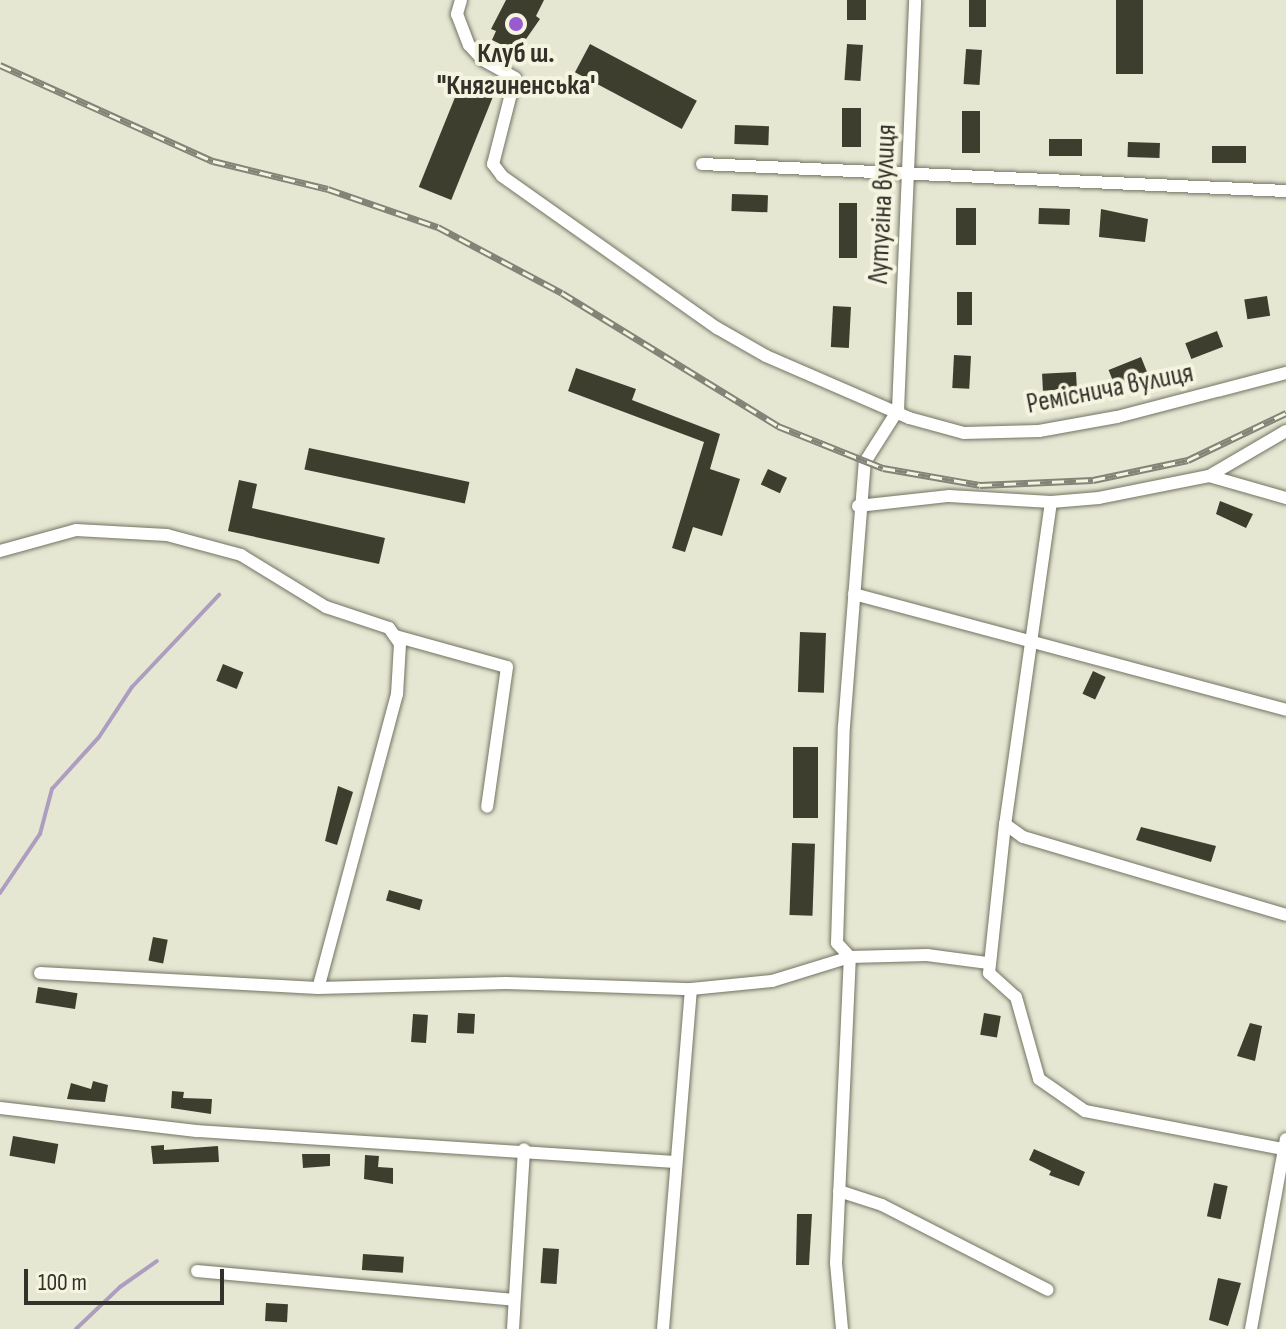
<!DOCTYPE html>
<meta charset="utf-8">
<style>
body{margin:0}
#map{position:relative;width:1286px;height:1329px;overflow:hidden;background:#e6e7d3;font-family:"Sofia Sans Condensed",sans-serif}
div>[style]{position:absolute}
.stream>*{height:4px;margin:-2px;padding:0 2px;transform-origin:2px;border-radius:2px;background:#ad9ebf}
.building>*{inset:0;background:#3e3e2f;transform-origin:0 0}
.roads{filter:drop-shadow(0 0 2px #737362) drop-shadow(0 0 2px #737362)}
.minor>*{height:12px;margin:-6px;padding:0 6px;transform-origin:6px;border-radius:6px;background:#fff}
.rail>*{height:7px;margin-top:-3.5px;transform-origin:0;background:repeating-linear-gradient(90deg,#f4f4e0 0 12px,#838477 0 24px);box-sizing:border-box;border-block:2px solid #838477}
.dots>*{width:22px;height:22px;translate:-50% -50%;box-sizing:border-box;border:4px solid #f4f4e0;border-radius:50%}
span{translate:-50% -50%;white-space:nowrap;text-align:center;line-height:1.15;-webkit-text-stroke:8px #f4f4e0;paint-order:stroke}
.poi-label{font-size:28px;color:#32322b;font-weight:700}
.street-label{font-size:28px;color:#32322b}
.scale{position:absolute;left:24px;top:1269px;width:200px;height:36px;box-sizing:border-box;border:4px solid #32322b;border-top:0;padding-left:10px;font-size:24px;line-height:28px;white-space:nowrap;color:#32322b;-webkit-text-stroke:6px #f4f4e0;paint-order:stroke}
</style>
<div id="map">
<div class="stream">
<i style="left:0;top:893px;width:71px;rotate:-55.9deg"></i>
<i style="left:40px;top:834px;width:47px;rotate:-75.1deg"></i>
<i style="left:52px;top:789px;width:70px;rotate:-47.9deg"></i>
<i style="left:99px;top:737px;width:60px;rotate:-56.6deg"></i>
<i style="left:132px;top:687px;width:127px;rotate:-46.6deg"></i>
<i style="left:76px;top:1329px;width:61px;rotate:-43.7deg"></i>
<i style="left:120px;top:1287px;width:45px;rotate:-35.1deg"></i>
</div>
<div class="building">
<i style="clip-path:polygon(506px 0,544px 0,536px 16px,540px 19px,517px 52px,492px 40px,496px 31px,491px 29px)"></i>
<i style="left:847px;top:0;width:19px;height:20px"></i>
<i style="left:969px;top:0;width:17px;height:27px"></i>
<i style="left:1116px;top:0;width:27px;height:74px"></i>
<i style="left:590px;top:44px;width:121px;height:32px;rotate:28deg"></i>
<i style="left:847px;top:44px;width:16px;height:36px;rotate:4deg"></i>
<i style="left:966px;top:49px;width:16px;height:35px;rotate:4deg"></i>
<i style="left:460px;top:85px;width:35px;height:110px;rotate:22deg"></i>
<i style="left:842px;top:108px;width:19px;height:39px"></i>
<i style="left:962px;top:111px;width:18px;height:42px"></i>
<i style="left:735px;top:125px;width:34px;height:19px;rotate:2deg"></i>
<i style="left:1049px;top:139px;width:33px;height:17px"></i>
<i style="left:1128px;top:142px;width:32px;height:15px;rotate:2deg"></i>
<i style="left:1212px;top:146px;width:34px;height:17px"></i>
<i style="left:732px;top:194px;width:36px;height:17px;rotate:2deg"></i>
<i style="left:839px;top:203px;width:18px;height:55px"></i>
<i style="left:956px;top:208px;width:20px;height:37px"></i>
<i style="left:1039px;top:208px;width:31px;height:16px;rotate:2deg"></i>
<i style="clip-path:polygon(1101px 209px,1148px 219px,1145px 242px,1099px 237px)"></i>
<i style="left:957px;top:292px;width:15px;height:33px"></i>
<i style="left:1267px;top:296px;width:20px;height:23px;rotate:81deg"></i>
<i style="left:833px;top:306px;width:18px;height:41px;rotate:3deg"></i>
<i style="left:1217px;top:331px;width:17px;height:34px;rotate:69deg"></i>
<i style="left:954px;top:355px;width:17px;height:33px;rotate:3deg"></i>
<i style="left:1141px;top:357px;width:18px;height:35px;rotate:68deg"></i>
<i style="clip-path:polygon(576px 368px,636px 389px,632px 400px,720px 434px,710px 469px,740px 479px,722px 536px,693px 527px,685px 552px,672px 548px,704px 442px,568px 391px)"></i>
<i style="left:1076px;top:372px;width:17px;height:34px;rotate:87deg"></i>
<i style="left:309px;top:448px;width:164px;height:22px;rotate:12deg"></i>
<i style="left:768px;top:469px;width:21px;height:17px;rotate:25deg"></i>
<i style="clip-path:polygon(239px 480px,257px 484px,252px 508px,385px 538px,379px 564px,228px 531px)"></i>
<i style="clip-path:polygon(1220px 501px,1253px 514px,1246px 528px,1216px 514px)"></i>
<i style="left:800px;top:632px;width:26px;height:60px;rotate:2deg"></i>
<i style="left:223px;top:664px;width:22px;height:18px;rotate:22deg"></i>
<i style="left:1093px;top:671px;width:14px;height:25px;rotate:25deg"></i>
<i style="left:793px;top:747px;width:25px;height:71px"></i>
<i style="clip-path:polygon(338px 786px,353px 792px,337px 845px,325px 841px)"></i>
<i style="clip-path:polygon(1141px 827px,1216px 846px,1211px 862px,1136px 840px)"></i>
<i style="left:792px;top:843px;width:23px;height:72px;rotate:2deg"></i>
<i style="left:389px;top:890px;width:35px;height:11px;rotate:16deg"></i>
<i style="left:153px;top:937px;width:15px;height:24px;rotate:11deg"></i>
<i style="left:38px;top:987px;width:40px;height:16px;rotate:9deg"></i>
<i style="left:458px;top:1013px;width:17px;height:20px;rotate:3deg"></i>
<i style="left:984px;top:1013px;width:17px;height:22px;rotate:10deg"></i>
<i style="left:413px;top:1014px;width:15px;height:28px;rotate:4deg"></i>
<i style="clip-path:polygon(1250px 1023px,1262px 1026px,1255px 1061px,1237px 1056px)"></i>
<i style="clip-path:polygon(93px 1081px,108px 1085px,105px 1102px,67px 1099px,71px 1083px,91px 1089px)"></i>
<i style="clip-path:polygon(172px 1091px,184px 1092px,183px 1098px,212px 1099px,211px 1114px,171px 1108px)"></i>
<i style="left:13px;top:1136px;width:46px;height:20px;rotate:10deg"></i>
<i style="clip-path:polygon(164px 1145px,164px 1150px,218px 1146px,219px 1162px,153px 1164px,151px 1146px)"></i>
<i style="clip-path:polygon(1034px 1149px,1085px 1172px,1079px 1186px,1049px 1175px,1051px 1171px,1029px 1160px)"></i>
<i style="clip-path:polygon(302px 1154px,330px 1154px,330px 1166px,303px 1168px)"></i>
<i style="clip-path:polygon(365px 1155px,379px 1156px,378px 1167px,393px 1168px,393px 1184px,364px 1179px)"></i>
<i style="left:1214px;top:1183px;width:14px;height:34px;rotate:12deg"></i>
<i style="clip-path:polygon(797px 1214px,812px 1214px,809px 1265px,796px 1265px)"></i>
<i style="left:543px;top:1248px;width:16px;height:35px;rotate:4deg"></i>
<i style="left:363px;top:1254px;width:41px;height:16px;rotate:4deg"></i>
<i style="clip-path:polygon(1218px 1278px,1241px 1283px,1228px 1326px,1209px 1320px)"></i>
<i style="left:266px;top:1303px;width:22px;height:18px;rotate:3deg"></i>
</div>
<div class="roads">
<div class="minor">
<i style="left:461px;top:0;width:15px;rotate:106deg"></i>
<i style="left:457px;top:14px;width:33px;rotate:69deg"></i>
<i style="left:469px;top:45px;width:21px;rotate:47deg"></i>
<i style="left:483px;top:60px;width:37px;rotate:29deg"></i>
<i style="left:515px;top:78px;width:89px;rotate:104.3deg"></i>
<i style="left:493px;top:164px;width:15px;rotate:53deg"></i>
<i style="left:502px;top:176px;width:263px;rotate:35.3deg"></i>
<i style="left:717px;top:328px;width:56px;rotate:29.7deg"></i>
<i style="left:766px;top:356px;width:156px;rotate:23.4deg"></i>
<i style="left:909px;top:418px;width:57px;rotate:15.3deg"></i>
<i style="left:964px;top:433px;width:75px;rotate:-1.5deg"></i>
<i style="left:1039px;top:431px;width:79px;rotate:-10.2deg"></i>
<i style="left:1117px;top:417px;width:175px;rotate:-14.6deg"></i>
<i style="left:702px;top:164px;width:585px;rotate:2.65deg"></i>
<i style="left:1286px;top:431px;width:89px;rotate:149.7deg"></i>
<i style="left:1209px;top:476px;width:112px;rotate:168.7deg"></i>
<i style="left:1099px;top:498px;width:48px;rotate:175.2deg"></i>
<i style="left:1051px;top:502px;width:325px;rotate:98.1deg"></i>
<i style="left:1005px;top:824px;width:22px;rotate:36deg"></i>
<i style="left:1023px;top:837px;width:274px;rotate:16.5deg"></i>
<i style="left:1209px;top:476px;width:80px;rotate:15.9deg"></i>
<i style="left:858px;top:506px;width:92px;rotate:-6.3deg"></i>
<i style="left:949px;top:496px;width:102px;rotate:3.4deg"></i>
<i style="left:0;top:551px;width:79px;rotate:-15.4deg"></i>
<i style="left:76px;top:530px;width:91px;rotate:3.1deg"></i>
<i style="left:167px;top:535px;width:77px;rotate:15.1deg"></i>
<i style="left:241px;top:555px;width:100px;rotate:31.5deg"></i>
<i style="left:326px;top:607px;width:66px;rotate:18.4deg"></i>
<i style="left:389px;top:628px;width:19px;rotate:55deg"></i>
<i style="left:400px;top:644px;width:50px;rotate:93.4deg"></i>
<i style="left:397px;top:694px;width:304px;rotate:105deg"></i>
<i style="left:854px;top:594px;width:447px;rotate:15deg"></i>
<i style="left:395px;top:636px;width:116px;rotate:15.5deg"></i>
<i style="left:507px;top:667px;width:141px;rotate:98.1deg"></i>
<i style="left:1005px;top:824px;width:150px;rotate:96.1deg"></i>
<i style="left:989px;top:973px;width:36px;rotate:42deg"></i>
<i style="left:1016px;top:997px;width:85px;rotate:74.3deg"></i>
<i style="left:1039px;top:1079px;width:56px;rotate:34.8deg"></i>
<i style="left:1085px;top:1111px;width:202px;rotate:10.9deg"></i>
<i style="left:40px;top:973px;width:278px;rotate:3.1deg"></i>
<i style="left:318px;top:988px;width:188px;rotate:-1.5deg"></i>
<i style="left:506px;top:983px;width:185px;rotate:1.9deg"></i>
<i style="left:0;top:1108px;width:198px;rotate:6.7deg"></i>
<i style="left:197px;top:1131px;width:477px;rotate:3.7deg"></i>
<i style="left:839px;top:1191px;width:45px;rotate:18deg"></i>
<i style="left:882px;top:1205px;width:186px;rotate:27.1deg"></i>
<i style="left:197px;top:1271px;width:318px;rotate:5.2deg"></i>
<i style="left:513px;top:1329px;width:180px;rotate:-86.5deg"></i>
<i style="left:663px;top:1329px;width:341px;rotate:-85.3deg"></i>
<i style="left:691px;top:989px;width:81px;rotate:-5.6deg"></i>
<i style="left:772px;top:981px;width:82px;rotate:-17.1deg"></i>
<i style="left:850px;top:957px;width:77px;rotate:-1.5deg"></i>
<i style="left:927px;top:955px;width:62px;rotate:7.5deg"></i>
<i style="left:842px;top:1329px;width:66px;rotate:-95.2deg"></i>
<i style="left:836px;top:1263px;width:306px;rotate:-87.4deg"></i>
<i style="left:850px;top:957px;width:19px;rotate:-133deg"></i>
<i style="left:837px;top:943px;width:217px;rotate:-88.2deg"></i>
<i style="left:844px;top:726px;width:265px;rotate:-85.5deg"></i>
<i style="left:865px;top:462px;width:62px;rotate:-57.6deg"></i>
<i style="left:898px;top:410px;width:410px;rotate:-87.6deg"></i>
<i style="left:1251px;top:1329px;width:193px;rotate:-79.6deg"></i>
</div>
</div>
<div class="rail">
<i style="left:0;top:65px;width:234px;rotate:24.3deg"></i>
<i style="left:213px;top:161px;width:118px;rotate:13.7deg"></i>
<i style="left:328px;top:189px;width:116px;rotate:19.1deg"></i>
<i style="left:438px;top:227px;width:140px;rotate:28deg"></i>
<i style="left:562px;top:293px;width:254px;rotate:31.6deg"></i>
<i style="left:778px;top:426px;width:113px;rotate:21.8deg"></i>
<i style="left:883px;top:468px;width:98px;rotate:9.9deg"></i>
<i style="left:980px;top:485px;width:113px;rotate:-2.5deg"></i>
<i style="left:1093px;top:480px;width:97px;rotate:-11.9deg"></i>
<i style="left:1188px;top:460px;width:109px;rotate:-25.6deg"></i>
</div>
<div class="dots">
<i style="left:516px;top:24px;background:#9a5bd1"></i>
</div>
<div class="poi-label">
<span style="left:516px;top:70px">Клуб ш.<br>"Княгиненська'</span>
</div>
<div class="street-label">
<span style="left:883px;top:204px;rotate:-87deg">Лутугіна вулиця</span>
<span style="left:1110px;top:389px;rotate:-11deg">Реміснича вулиця</span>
</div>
<div class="scale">100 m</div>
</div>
